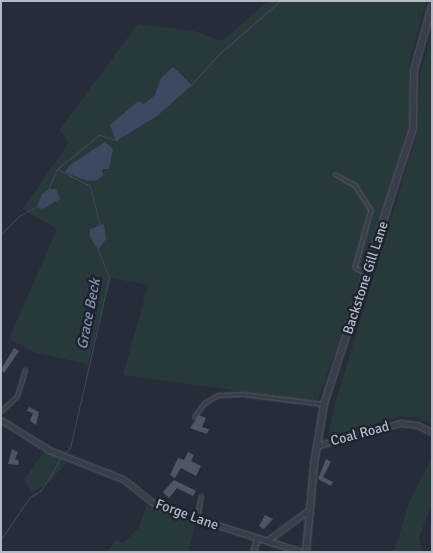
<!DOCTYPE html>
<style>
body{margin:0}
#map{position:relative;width:433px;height:553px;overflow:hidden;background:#262c39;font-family:Signika,sans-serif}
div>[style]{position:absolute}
.green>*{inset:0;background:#28393b}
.water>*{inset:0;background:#3d4960}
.stream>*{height:1px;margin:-0.5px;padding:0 0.5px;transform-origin:0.5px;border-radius:0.5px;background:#3d4960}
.building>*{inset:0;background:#4e5665}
.roads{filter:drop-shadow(0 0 1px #575c68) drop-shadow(0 0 1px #575c68)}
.service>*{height:2.5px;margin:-1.25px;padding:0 1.25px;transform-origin:1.25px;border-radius:1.25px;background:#393e4a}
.minor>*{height:5px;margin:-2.5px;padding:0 2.5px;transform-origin:2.5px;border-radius:2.5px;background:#393e4a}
.tertiary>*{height:6px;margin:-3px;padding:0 3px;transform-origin:3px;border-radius:3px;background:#393e4a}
span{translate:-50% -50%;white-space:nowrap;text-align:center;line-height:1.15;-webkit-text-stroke:5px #1e242f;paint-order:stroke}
.street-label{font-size:14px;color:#b5b9c5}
.water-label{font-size:15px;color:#808eaa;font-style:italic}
.frame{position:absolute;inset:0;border:2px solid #b5b9c5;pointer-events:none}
</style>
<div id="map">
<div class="green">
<i style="clip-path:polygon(268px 1px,426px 1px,409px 65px,409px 123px,373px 245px,317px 402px,123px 375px,148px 285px,111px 278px,88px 364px,36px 353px,9px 339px,57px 229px,23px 209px,69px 142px,59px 130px,138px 24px,194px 31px,222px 41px)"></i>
<i style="clip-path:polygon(432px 28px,432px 425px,418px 417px,400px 417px,328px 437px,334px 407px,417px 134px,420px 77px)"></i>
<i style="clip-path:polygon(45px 451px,67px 463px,47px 484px,32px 492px,24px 479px)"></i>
<i style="clip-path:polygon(432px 458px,432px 503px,419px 538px,423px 552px,394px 552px,410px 500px)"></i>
<i style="clip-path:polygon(146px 506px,195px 523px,189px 552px,107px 552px,115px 540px,123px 543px,139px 528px)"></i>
</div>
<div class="water">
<i style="clip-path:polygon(173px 67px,192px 85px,157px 116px,116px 141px,110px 125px,138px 101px,144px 104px,155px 95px,161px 78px)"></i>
<i style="clip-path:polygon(105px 142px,113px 149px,109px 169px,102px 169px,103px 176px,95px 181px,84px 180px,65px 172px,70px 165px)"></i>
<i style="clip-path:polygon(50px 189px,56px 189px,60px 199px,43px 209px,37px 207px,42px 194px)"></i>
<i style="clip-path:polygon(104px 224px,106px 239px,98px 250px,90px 237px,90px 229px)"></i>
</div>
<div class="stream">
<i style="left:190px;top:86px;width:42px;rotate:-47.9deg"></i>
<i style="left:218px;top:55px;width:82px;rotate:-41.1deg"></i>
<i style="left:57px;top:169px;width:37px;rotate:27deg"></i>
<i style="left:90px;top:186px;width:41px;rotate:76deg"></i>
<i style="left:47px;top:192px;width:25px;rotate:-67deg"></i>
<i style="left:57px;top:169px;width:54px;rotate:-39deg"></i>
<i style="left:99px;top:135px;width:19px;rotate:16deg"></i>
<i style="left:1px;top:234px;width:25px;rotate:-45deg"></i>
<i style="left:19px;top:216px;width:21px;rotate:-28deg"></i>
<i style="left:64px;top:454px;width:8px;rotate:-45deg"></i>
<i style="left:70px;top:448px;width:174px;rotate:-77.1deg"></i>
<i style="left:109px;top:278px;width:30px;rotate:-111deg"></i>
<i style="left:1px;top:539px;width:51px;rotate:-55.4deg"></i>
<i style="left:30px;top:497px;width:12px;rotate:-31deg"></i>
<i style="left:40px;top:491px;width:19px;rotate:-55deg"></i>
<i style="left:51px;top:475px;width:21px;rotate:-61deg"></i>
</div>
<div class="building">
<i style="clip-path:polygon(14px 348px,19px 351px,4px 373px,1px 369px)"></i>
<i style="clip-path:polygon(29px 407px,39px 412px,36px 425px,30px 421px,33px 413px,27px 411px)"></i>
<i style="clip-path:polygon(199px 415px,206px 418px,202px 427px,209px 429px,207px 434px,190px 428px)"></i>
<i style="clip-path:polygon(12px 449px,18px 452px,15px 459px,19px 461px,18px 465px,8px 464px)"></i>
<i style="clip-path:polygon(188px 452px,194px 455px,191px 461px,201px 466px,196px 476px,181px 468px,175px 478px,170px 475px,178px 458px,184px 460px)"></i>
<i style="clip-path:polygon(326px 459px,331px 462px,323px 477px,333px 482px,331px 486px,318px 479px)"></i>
<i style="clip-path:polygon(174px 480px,196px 491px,193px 496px,177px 488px,169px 498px,163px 492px)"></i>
<i style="clip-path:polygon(265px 515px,273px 519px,264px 529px,259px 526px)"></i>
</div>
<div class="roads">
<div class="service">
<i style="left:335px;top:174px;width:23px;rotate:29deg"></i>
<i style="left:355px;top:185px;width:30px;rotate:57deg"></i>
<i style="left:371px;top:210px;width:60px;rotate:105.4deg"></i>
<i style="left:355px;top:268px;width:13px;rotate:23deg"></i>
<i style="left:1px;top:411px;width:22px;rotate:-43deg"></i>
<i style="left:17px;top:396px;width:27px;rotate:-73deg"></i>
<i style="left:194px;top:417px;width:17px;rotate:-54deg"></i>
<i style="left:204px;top:403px;width:16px;rotate:-30deg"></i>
<i style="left:218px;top:395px;width:25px;rotate:-2deg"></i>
<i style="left:243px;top:394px;width:80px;rotate:7.2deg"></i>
<i style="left:197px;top:518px;width:22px;rotate:-80deg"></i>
</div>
<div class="minor">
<i style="left:1px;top:420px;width:57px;rotate:32deg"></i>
<i style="left:49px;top:450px;width:79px;rotate:21.4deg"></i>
<i style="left:123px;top:479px;width:43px;rotate:38.5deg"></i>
<i style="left:157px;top:506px;width:152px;rotate:17.6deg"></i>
<i style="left:316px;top:446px;width:87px;rotate:-15.3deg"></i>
<i style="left:400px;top:423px;width:17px;rotate:7deg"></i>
<i style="left:417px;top:425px;width:17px;rotate:25deg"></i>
<i style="left:268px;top:540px;width:52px;rotate:-36.4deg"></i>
<i style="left:253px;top:552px;width:14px;rotate:-73deg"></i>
</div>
<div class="tertiary">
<i style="left:306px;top:552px;width:87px;rotate:-84.7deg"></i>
<i style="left:314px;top:465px;width:62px;rotate:-80.7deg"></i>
<i style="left:324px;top:404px;width:289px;rotate:-72.1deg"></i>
<i style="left:413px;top:129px;width:59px;rotate:-89deg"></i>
<i style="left:414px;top:70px;width:66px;rotate:-74.3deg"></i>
</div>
</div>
<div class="street-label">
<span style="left:366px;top:278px;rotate:-72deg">Backstone Gill Lane</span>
<span style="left:360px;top:434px;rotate:-15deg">Coal Road</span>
<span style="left:187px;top:515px;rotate:20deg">Forge Lane</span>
</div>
<div class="water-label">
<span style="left:89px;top:314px;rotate:-79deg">Grace Beck</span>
</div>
<div class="frame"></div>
</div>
